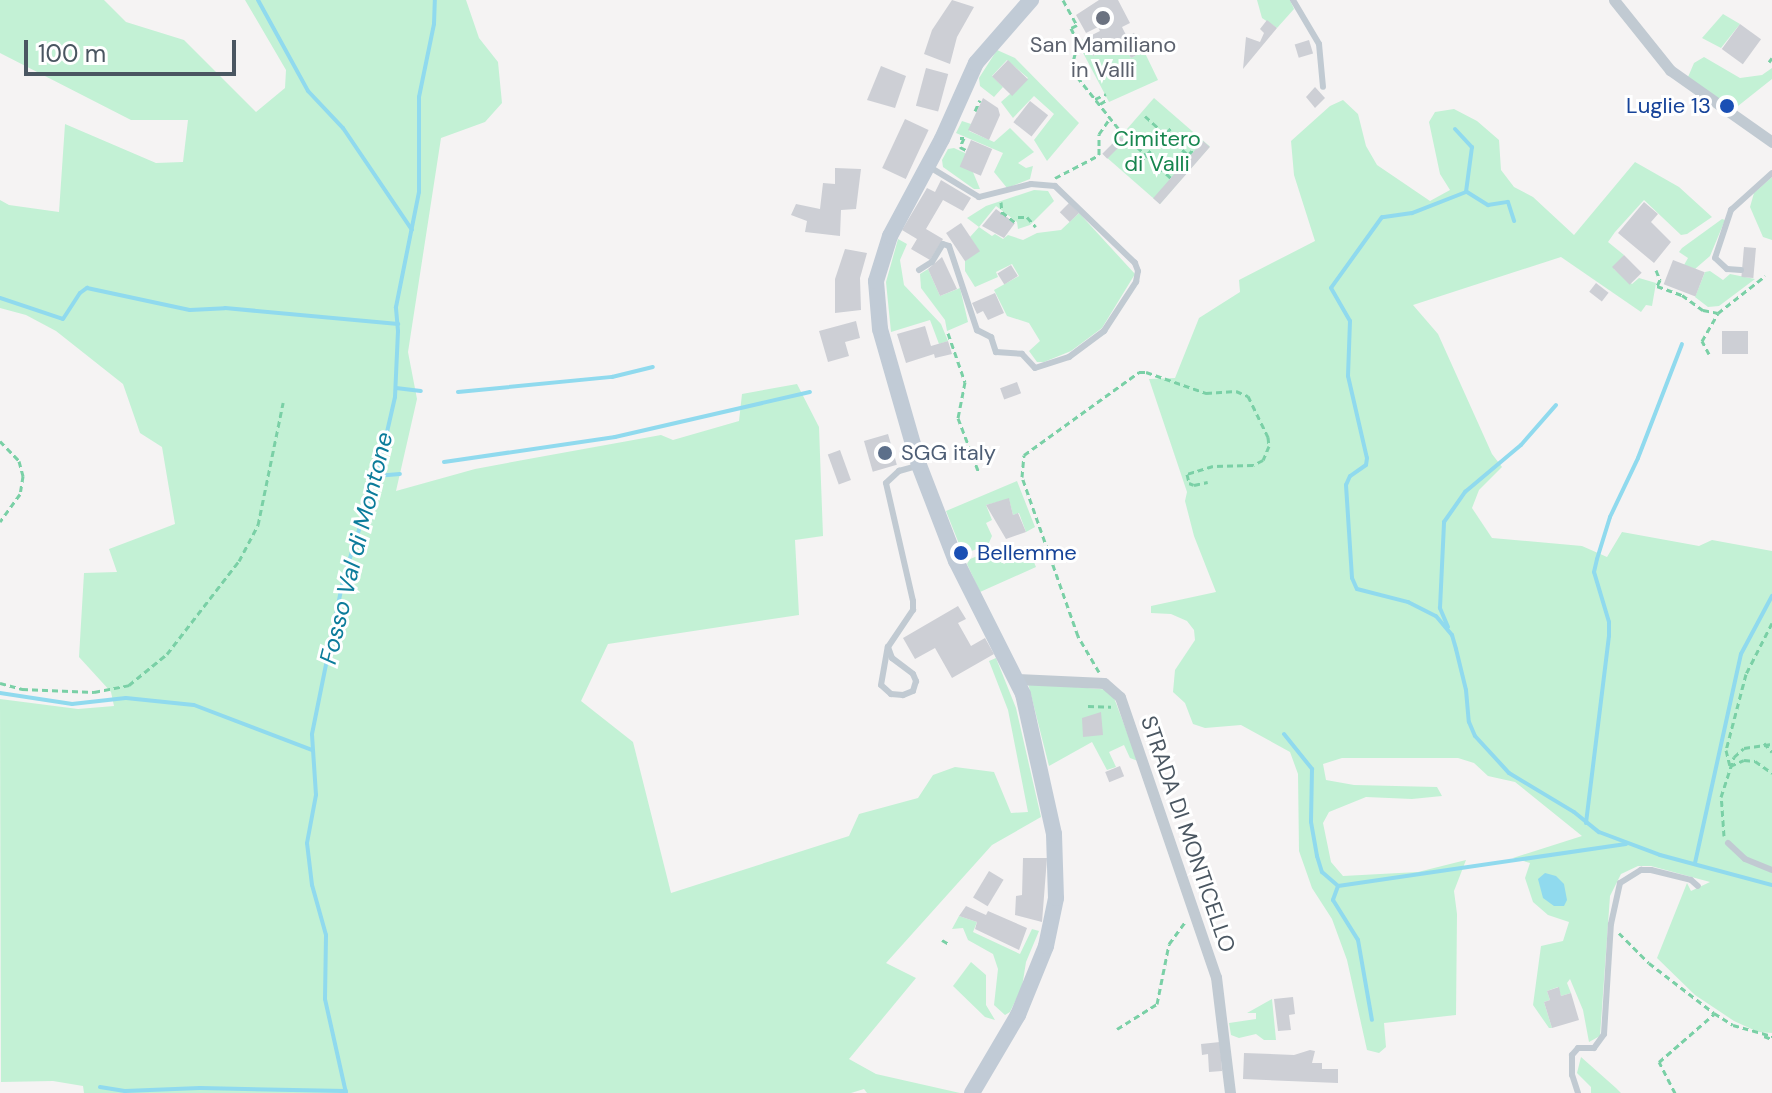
<!DOCTYPE html>
<style>
body{margin:0}
#map{position:relative;width:1772px;height:1093px;overflow:hidden;background:#f5f3f3;font-family:"DM Sans",sans-serif}
div>[style]{position:absolute}
.green>*{inset:0;background:#c3f1d5;transform-origin:0 0}
.water>*{inset:0;background:#90daee}
.stream>*{height:4px;margin:-2px;padding:0 2px;transform-origin:2px;border-radius:2px;background:#90daee}
.building>*{inset:0;background:#cdcfd5;transform-origin:0 0}
.path>*{height:3px;margin-top:-1.5px;transform-origin:0;background:repeating-linear-gradient(90deg,#7ad0a6 0 6px,transparent 0 10px)}
.lane>*{height:6px;margin:-3px;padding:0 3px;transform-origin:3px;border-radius:3px;background:#c1cad2}
.street>*{height:11px;margin:-5.5px;padding:0 5.5px;transform-origin:5.5px;border-radius:5.5px;background:#c1cad2}
.secondary>*{height:16px;margin:-8px;padding:0 8px;transform-origin:8px;border-radius:8px;background:#c1cbd6}
.dots>*{width:22px;height:22px;translate:-50% -50%;box-sizing:border-box;border:4px solid #fff;border-radius:50%}
span{translate:-50% -50%;white-space:nowrap;text-align:center;line-height:1.15;-webkit-text-stroke:6px #fff;paint-order:stroke}
.worship-label{font-size:22px;color:#5b616d}
.transit-label{font-size:22px;color:#164399}
.right{translate:-100% -50%;text-align:right}
.left{translate:0 -50%;text-align:left}
.park-label{font-size:22px;color:#17864f}
.service-label{font-size:22px;color:#4e5e75}
.street-label{font-size:22px;color:#4a5661}
.water-label{font-size:24px;color:#0c7c9b;font-style:italic}
.scale{position:absolute;left:24px;top:40px;width:212px;height:36px;box-sizing:border-box;border:4px solid #4a5661;border-top:0;padding-left:10px;font-size:24px;line-height:28px;white-space:nowrap;color:#4a5661;-webkit-text-stroke:6px #fff;paint-order:stroke}
</style>
<div id="map">
<div class="green">
<i style="clip-path:polygon(0 0,104px 0,126px 22px,184px 40px,256px 112px,285px 88px,286px 70px,245px 0,466px 0,479px 38px,498px 62px,502px 103px,485px 122px,441px 138px,408px 352px,417px 399px,396px 491px,475px 469px,534px 458px,661px 435px,673px 440px,739px 421px,742px 394px,797px 384px,819px 427px,823px 536px,795px 540px,799px 615px,608px 644px,581px 701px,633px 742px,671px 893px,849px 836px,859px 814px,918px 798px,933px 775px,955px 767px,994px 772px,1011px 813px,1028px 812px,1008px 710px,989px 661px,996px 658px,1016px 708px,1041px 817px,992px 845px,886px 963px,916px 978px,849px 1059px,876px 1074px,960px 1093px,867px 1093px,864px 1089px,851px 1093px,84px 1093px,83px 1086px,53px 1081px,1px 1082px,0 699px,78px 709px,114px 706px,111px 692px,79px 657px,84px 573px,117px 572px,109px 549px,175px 524px,162px 447px,140px 433px,123px 384px,56px 331px,26px 315px,0 308px,0 200px,9px 205px,59px 212px,65px 124px,156px 163px,183px 162px,188px 120px,131px 120px,0 53px)"></i>
<i style="clip-path:polygon(1257px 0,1290px 0,1294px 9px,1277px 28px,1262px 18px)"></i>
<i style="clip-path:polygon(1723px 14px,1740px 24px,1721px 48px,1702px 38px)"></i>
<i style="clip-path:polygon(1084px 39px,1093px 56px,1122px 42px,1131px 58px,1144px 51px,1158px 80px,1109px 102px,1081px 49px,1079px 41px)"></i>
<i style="clip-path:polygon(997px 50px,1015px 58px,1079px 123px,1047px 161px,1034px 140px,1054px 114px,1034px 96px,1013px 118px,1001px 102px,1028px 78px,1007px 60px,992px 76px,1003px 87px,994px 97px,980px 86px,979px 78px)"></i>
<i style="clip-path:polygon(1704px 57px,1740px 78px,1762px 75px,1772px 68px,1772px 79px,1738px 106px,1726px 105px,1688px 77px,1694px 63px)"></i>
<i style="left:1154px;top:98px;width:74px;height:76px;rotate:41deg"></i>
<i style="clip-path:polygon(1343px 100px,1358px 114px,1366px 146px,1377px 165px,1430px 201px,1450px 190px,1440px 174px,1429px 122px,1435px 112px,1454px 109px,1477px 121px,1499px 140px,1501px 170px,1514px 187px,1533px 197px,1574px 235px,1635px 162px,1679px 187px,1712px 217px,1687px 234px,1681px 235px,1644px 200px,1615px 232px,1608px 242px,1624px 255px,1614px 269px,1632px 284px,1639px 278px,1656px 283px,1652px 306px,1646px 305px,1641px 312px,1561px 257px,1413px 305px,1438px 334px,1492px 454px,1502px 467px,1479px 490px,1472px 508px,1492px 538px,1582px 546px,1607px 557px,1622px 532px,1699px 546px,1712px 540px,1772px 551px,1772px 1033px,1758px 1032px,1734px 1021px,1695px 995px,1657px 958px,1687px 883px,1691px 891px,1710px 882px,1651px 866px,1638px 866px,1621px 874px,1610px 896px,1600px 1036px,1589px 1042px,1583px 1010px,1570px 979px,1567px 983px,1571px 993px,1561px 996px,1558px 987px,1547px 991px,1550px 1000px,1544px 1002px,1552px 1028px,1549px 1028px,1533px 1005px,1541px 946px,1563px 941px,1569px 922px,1548px 915px,1533px 902px,1525px 878px,1530px 863px,1513px 858px,1582px 836px,1515px 782px,1488px 776px,1474px 763px,1458px 758px,1342px 758px,1323px 764px,1326px 780px,1354px 785px,1437px 787px,1442px 796px,1412px 799px,1366px 797px,1329px 812px,1323px 823px,1331px 862px,1343px 876px,1418px 872px,1466px 860px,1454px 891px,1457px 914px,1456px 1015px,1384px 1023px,1386px 1047px,1379px 1053px,1367px 1050px,1347px 960px,1332px 919px,1312px 888px,1299px 851px,1298px 774px,1290px 752px,1241px 725px,1205px 728px,1193px 724px,1185px 703px,1173px 692px,1175px 670px,1195px 640px,1194px 630px,1187px 621px,1171px 614px,1151px 613px,1151px 606px,1216px 592px,1194px 536px,1185px 501px,1187px 492px,1149px 379px,1175px 378px,1199px 318px,1240px 292px,1239px 280px,1315px 241px,1294px 175px,1291px 141px,1330px 106px)"></i>
<i style="clip-path:polygon(962px 121px,971px 124px,969px 131px,994px 142px,1010px 128px,1034px 152px,1018px 163px,1026px 168px,1033px 166px,1030px 179px,1007px 188px,994px 172px,1003px 153px,956px 133px)"></i>
<i style="clip-path:polygon(954px 148px,965px 153px,980px 189px,974px 189px,943px 167px,942px 160px,948px 149px)"></i>
<i style="clip-path:polygon(1772px 177px,1772px 240px,1763px 237px,1750px 207px,1754px 193px)"></i>
<i style="clip-path:polygon(1034px 190px,1048px 191px,1054px 201px,1030px 225px,1018px 229px,1017px 222px,996px 206px,979px 227px,992px 236px,995px 234px,1003px 239px,1008px 235px,1023px 240px,1037px 233px,1061px 230px,1079px 213px,1135px 274px,1102px 328px,1071px 351px,1044px 362px,1037px 362px,1029px 351px,1040px 341px,1029px 323px,1007px 316px,994px 290px,1019px 276px,1012px 264px,996px 272px,998px 277px,975px 287px,965px 271px,965px 260px,979px 251px,970px 237px,979px 227px,967px 218px,986px 206px)"></i>
<i style="clip-path:polygon(1722px 219px,1725px 220px,1710px 256px,1695px 269px,1684px 265px,1688px 258px,1679px 252px,1682px 248px)"></i>
<i style="clip-path:polygon(898px 239px,907px 244px,900px 260px,904px 285px,941px 324px,948px 341px,939px 344px,930px 320px,891px 332px,886px 282px)"></i>
<i style="clip-path:polygon(928px 269px,940px 296px,960px 288px,968px 322px,947px 331px,945px 320px,921px 288px,920px 274px)"></i>
<i style="clip-path:polygon(1710px 271px,1723px 280px,1730px 274px,1755px 279px,1719px 306px,1708px 307px,1695px 297px,1705px 272px)"></i>
<i style="clip-path:polygon(1017px 481px,1035px 527px,1026px 532px,1019px 513px,1013px 515px,1009px 499px,986px 505px,992px 520px,986px 523px,992px 536px,988px 545px,963px 554px,946px 511px)"></i>
<i style="clip-path:polygon(1029px 550px,1036px 567px,980px 592px,967px 564px,970px 559px,990px 551px,1004px 564px)"></i>
<i style="clip-path:polygon(1028px 683px,1111px 690px,1138px 761px,1130px 758px,1124px 745px,1109px 752px,1116px 767px,1107px 770px,1092px 742px,1049px 766px)"></i>
<i style="clip-path:polygon(959px 916px,977px 922px,973px 932px,1020px 954px,1032px 929px,1039px 931px,1026px 962px,1022px 987px,1010px 1012px,1005px 1015px,994px 1005px,998px 969px,993px 954px,968px 940px,963px 928px,952px 929px)"></i>
<i style="clip-path:polygon(971px 962px,986px 975px,986px 1005px,995px 1020px,985px 1017px,953px 986px)"></i>
<i style="clip-path:polygon(1272px 999px,1276px 1040px,1264px 1040px,1256px 1034px,1239px 1038px,1231px 1035px,1229px 1023px,1256px 1019px,1256px 1013px,1247px 1013px)"></i>
<i style="clip-path:polygon(1581px 1057px,1616px 1088px,1621px 1093px,1591px 1093px,1591px 1087px,1577px 1073px)"></i>
</div>
<div class="water">
<i style="clip-path:polygon(1545px 873px,1556px 876px,1564px 884px,1567px 900px,1564px 906px,1554px 906px,1543px 898px,1538px 879px)"></i>
</div>
<div class="stream">
<i style="left:258px;top:0;width:104px;rotate:61.2deg"></i>
<i style="left:308px;top:91px;width:51px;rotate:46.6deg"></i>
<i style="left:343px;top:128px;width:123px;rotate:55.9deg"></i>
<i style="left:1455px;top:129px;width:25px;rotate:47deg"></i>
<i style="left:1472px;top:147px;width:45px;rotate:97.6deg"></i>
<i style="left:1466px;top:192px;width:58px;rotate:158.7deg"></i>
<i style="left:1412px;top:213px;width:30px;rotate:172deg"></i>
<i style="left:1382px;top:217px;width:87px;rotate:125.7deg"></i>
<i style="left:1331px;top:288px;width:38px;rotate:60deg"></i>
<i style="left:1350px;top:321px;width:55px;rotate:92.1deg"></i>
<i style="left:1348px;top:376px;width:84px;rotate:77deg"></i>
<i style="left:1367px;top:458px;width:7px;rotate:98deg"></i>
<i style="left:1366px;top:465px;width:19px;rotate:145deg"></i>
<i style="left:1350px;top:476px;width:10px;rotate:114deg"></i>
<i style="left:1346px;top:485px;width:93px;rotate:86.3deg"></i>
<i style="left:1352px;top:578px;width:12px;rotate:66deg"></i>
<i style="left:1357px;top:589px;width:53px;rotate:14.3deg"></i>
<i style="left:1408px;top:602px;width:31px;rotate:27deg"></i>
<i style="left:1436px;top:616px;width:25px;rotate:50deg"></i>
<i style="left:1452px;top:635px;width:15px;rotate:74deg"></i>
<i style="left:1456px;top:649px;width:42px;rotate:76.3deg"></i>
<i style="left:1466px;top:690px;width:32px;rotate:85deg"></i>
<i style="left:1469px;top:722px;width:15px;rotate:67deg"></i>
<i style="left:1475px;top:736px;width:50px;rotate:47.4deg"></i>
<i style="left:1509px;top:773px;width:76px;rotate:31deg"></i>
<i style="left:1574px;top:812px;width:32px;rotate:39deg"></i>
<i style="left:1599px;top:832px;width:65px;rotate:20.7deg"></i>
<i style="left:1660px;top:855px;width:116px;rotate:15deg"></i>
<i style="left:1467px;top:192px;width:25px;rotate:32deg"></i>
<i style="left:1488px;top:205px;width:20px;rotate:-9deg"></i>
<i style="left:1508px;top:202px;width:20px;rotate:72deg"></i>
<i style="left:0;top:298px;width:66px;rotate:18.4deg"></i>
<i style="left:63px;top:319px;width:31px;rotate:-57deg"></i>
<i style="left:80px;top:293px;width:9px;rotate:-36deg"></i>
<i style="left:87px;top:288px;width:105px;rotate:12.1deg"></i>
<i style="left:190px;top:310px;width:35px;rotate:-3deg"></i>
<i style="left:225px;top:308px;width:174px;rotate:5.3deg"></i>
<i style="left:396px;top:388px;width:25px;rotate:7deg"></i>
<i style="left:458px;top:392px;width:155px;rotate:-5.6deg"></i>
<i style="left:612px;top:377px;width:42px;rotate:-13.7deg"></i>
<i style="left:444px;top:462px;width:173px;rotate:-8.3deg"></i>
<i style="left:615px;top:437px;width:200px;rotate:-13deg"></i>
<i style="left:376px;top:476px;width:24px;rotate:-5deg"></i>
<i style="left:1448px;top:627px;width:21px;rotate:-113deg"></i>
<i style="left:1440px;top:608px;width:86px;rotate:-87.3deg"></i>
<i style="left:1444px;top:522px;width:37px;rotate:-55deg"></i>
<i style="left:1465px;top:492px;width:73px;rotate:-40deg"></i>
<i style="left:1521px;top:445px;width:53px;rotate:-48.8deg"></i>
<i style="left:0;top:693px;width:73px;rotate:8.7deg"></i>
<i style="left:72px;top:704px;width:54px;rotate:-6.3deg"></i>
<i style="left:126px;top:698px;width:68px;rotate:5.9deg"></i>
<i style="left:194px;top:705px;width:126px;rotate:20.9deg"></i>
<i style="left:1284px;top:734px;width:45px;rotate:51.3deg"></i>
<i style="left:1312px;top:769px;width:53px;rotate:91.1deg"></i>
<i style="left:1311px;top:822px;width:35px;rotate:80deg"></i>
<i style="left:1317px;top:856px;width:17px;rotate:73deg"></i>
<i style="left:1322px;top:872px;width:21px;rotate:41deg"></i>
<i style="left:1338px;top:886px;width:291px;rotate:-8.3deg"></i>
<i style="left:1586px;top:823px;width:188px;rotate:-83deg"></i>
<i style="left:1609px;top:636px;width:14px;rotate:-90deg"></i>
<i style="left:1609px;top:622px;width:52px;rotate:-106.7deg"></i>
<i style="left:1594px;top:572px;width:13px;rotate:-77deg"></i>
<i style="left:1597px;top:559px;width:44px;rotate:-72.8deg"></i>
<i style="left:1610px;top:517px;width:65px;rotate:-64.6deg"></i>
<i style="left:1638px;top:458px;width:122px;rotate:-68.9deg"></i>
<i style="left:1695px;top:863px;width:214px;rotate:-77.6deg"></i>
<i style="left:1741px;top:654px;width:66px;rotate:-61.9deg"></i>
<i style="left:1338px;top:886px;width:15px;rotate:110deg"></i>
<i style="left:1333px;top:900px;width:47px;rotate:58deg"></i>
<i style="left:1358px;top:940px;width:81px;rotate:80.1deg"></i>
<i style="left:100px;top:1087px;width:25px;rotate:9deg"></i>
<i style="left:125px;top:1091px;width:75px;rotate:-2.3deg"></i>
<i style="left:200px;top:1088px;width:146px;rotate:1.2deg"></i>
<i style="left:346px;top:1093px;width:96px;rotate:-102.6deg"></i>
<i style="left:325px;top:999px;width:64px;rotate:-89.1deg"></i>
<i style="left:326px;top:935px;width:52px;rotate:-105.6deg"></i>
<i style="left:312px;top:885px;width:42px;rotate:-96.8deg"></i>
<i style="left:307px;top:843px;width:49px;rotate:-79.4deg"></i>
<i style="left:316px;top:795px;width:61px;rotate:-93.8deg"></i>
<i style="left:312px;top:734px;width:157px;rotate:-78.6deg"></i>
<i style="left:343px;top:580px;width:119px;rotate:-72.3deg"></i>
<i style="left:379px;top:467px;width:72px;rotate:-77.1deg"></i>
<i style="left:395px;top:397px;width:66px;rotate:-87.4deg"></i>
<i style="left:398px;top:331px;width:24px;rotate:-95deg"></i>
<i style="left:396px;top:307px;width:117px;rotate:-78.7deg"></i>
<i style="left:419px;top:192px;width:95px;rotate:-90deg"></i>
<i style="left:419px;top:97px;width:75px;rotate:-78.4deg"></i>
<i style="left:434px;top:24px;width:24px;rotate:-88deg"></i>
</div>
<div class="building">
<i style="clip-path:polygon(952px 0,974px 7px,957px 37px,950px 64px,924px 54px,932px 30px)"></i>
<i style="clip-path:polygon(1099px 0,1118px 0,1130px 23px,1122px 27px,1127px 37px,1134px 33px,1144px 51px,1131px 58px,1122px 42px,1093px 56px,1084px 39px,1100px 31px,1098px 27px,1086px 33px,1076px 15px)"></i>
<i style="clip-path:polygon(1267px 20px,1277px 28px,1243px 69px,1246px 37px,1260px 42px,1264px 33px,1260px 29px)"></i>
<i style="left:1740px;top:24px;width:26px;height:31px;rotate:36deg"></i>
<i style="left:1309px;top:40px;width:14px;height:15px;rotate:73deg"></i>
<i style="left:1008px;top:60px;width:28px;height:23px;rotate:44deg"></i>
<i style="clip-path:polygon(881px 66px,906px 76px,895px 108px,867px 100px)"></i>
<i style="left:926px;top:68px;width:23px;height:39px;rotate:15deg"></i>
<i style="clip-path:polygon(1315px 87px,1325px 98px,1315px 108px,1306px 97px)"></i>
<i style="clip-path:polygon(983px 98px,998px 108px,1000px 115px,989px 140px,968px 130px)"></i>
<i style="left:1030px;top:101px;width:23px;height:27px;rotate:38deg"></i>
<i style="left:905px;top:119px;width:26px;height:54px;rotate:25deg"></i>
<i style="left:1120px;top:136px;width:7px;height:25px;rotate:45deg"></i>
<i style="left:971px;top:140px;width:23px;height:29px;rotate:23deg"></i>
<i style="left:1203px;top:141px;width:9px;height:76px;rotate:41deg"></i>
<i style="clip-path:polygon(835px 168px,861px 169px,856px 209px,841px 210px,840px 236px,805px 232px,807px 221px,791px 215px,796px 204px,820px 209px,823px 183px,835px 184px)"></i>
<i style="clip-path:polygon(941px 180px,971px 198px,963px 211px,943px 200px,926px 229px,943px 239px,930px 260px,911px 249px,917px 239px,902px 230px,927px 188px,935px 192px)"></i>
<i style="clip-path:polygon(1644px 202px,1658px 214px,1651px 222px,1671px 242px,1654px 263px,1618px 233px)"></i>
<i style="left:1069px;top:203px;width:14px;height:13px;rotate:45deg"></i>
<i style="clip-path:polygon(996px 209px,1015px 223px,1004px 238px,982px 226px)"></i>
<i style="left:961px;top:223px;width:34px;height:18px;rotate:56deg"></i>
<i style="left:1744px;top:247px;width:12px;height:30px;rotate:5deg"></i>
<i style="clip-path:polygon(845px 249px,867px 253px,860px 278px,861px 310px,835px 313px,835px 279px)"></i>
<i style="left:1624px;top:255px;width:25px;height:17px;rotate:45deg"></i>
<i style="clip-path:polygon(942px 257px,957px 289px,940px 296px,928px 269px)"></i>
<i style="left:1673px;top:260px;width:34px;height:26px;rotate:21deg"></i>
<i style="left:1011px;top:265px;width:13px;height:16px;rotate:58deg"></i>
<i style="left:1596px;top:283px;width:16px;height:11px;rotate:38deg"></i>
<i style="clip-path:polygon(995px 293px,1004px 313px,988px 320px,983px 311px,977px 314px,972px 303px)"></i>
<i style="clip-path:polygon(856px 321px,860px 338px,845px 342px,849px 356px,828px 362px,819px 331px)"></i>
<i style="clip-path:polygon(925px 326px,931px 346px,948px 341px,952px 354px,935px 358px,934px 354px,906px 363px,897px 334px)"></i>
<i style="left:1722px;top:331px;width:26px;height:23px"></i>
<i style="left:1017px;top:382px;width:12px;height:18px;rotate:70deg"></i>
<i style="left:888px;top:434px;width:32px;height:25px;rotate:74deg"></i>
<i style="left:840px;top:450px;width:32px;height:13px;rotate:70deg"></i>
<i style="clip-path:polygon(1009px 498px,1013px 515px,1018px 513px,1026px 532px,1006px 539px,986px 505px)"></i>
<i style="clip-path:polygon(958px 606px,966px 619px,958px 623px,971px 646px,985px 638px,994px 654px,952px 678px,935px 648px,915px 659px,903px 638px)"></i>
<i style="clip-path:polygon(1101px 712px,1103px 735px,1083px 737px,1082px 718px)"></i>
<i style="left:1120px;top:766px;width:11px;height:16px;rotate:68deg"></i>
<i style="clip-path:polygon(1023px 858px,1047px 858px,1042px 922px,1015px 915px,1016px 896px,1022px 895px)"></i>
<i style="left:989px;top:871px;width:17px;height:31px;rotate:31deg"></i>
<i style="clip-path:polygon(966px 906px,986px 915px,988px 911px,1027px 928px,1019px 950px,975px 929px,977px 922px,959px 916px)"></i>
<i style="clip-path:polygon(1559px 987px,1561px 996px,1571px 993px,1579px 1020px,1552px 1028px,1544px 1002px,1550px 1000px,1547px 991px)"></i>
<i style="clip-path:polygon(1293px 997px,1295px 1014px,1289px 1015px,1291px 1030px,1278px 1031px,1274px 999px)"></i>
<i style="clip-path:polygon(1220px 1042px,1222px 1071px,1209px 1072px,1208px 1054px,1202px 1055px,1201px 1044px)"></i>
<i style="clip-path:polygon(1310px 1050px,1315px 1051px,1312px 1063px,1322px 1063px,1322px 1069px,1338px 1069px,1338px 1083px,1243px 1079px,1244px 1053px,1294px 1055px)"></i>
</div>
<div class="path">
<i style="left:1063px;top:0;width:29px;rotate:61deg"></i>
<i style="left:1077px;top:25px;width:7px;rotate:153deg"></i>
<i style="left:1071px;top:28px;width:17px;rotate:65deg"></i>
<i style="left:1078px;top:43px;width:27px;rotate:105deg"></i>
<i style="left:1071px;top:69px;width:82px;rotate:51.4deg"></i>
<i style="left:1122px;top:133px;width:67px;rotate:42.6deg"></i>
<i style="left:1769px;top:62px;width:5px;rotate:-53deg"></i>
<i style="left:1095px;top:99px;width:12px;rotate:-24deg"></i>
<i style="left:1100px;top:104px;width:9px;rotate:-32deg"></i>
<i style="left:975px;top:111px;width:12px;rotate:-66deg"></i>
<i style="left:1145px;top:116px;width:58px;rotate:42.2deg"></i>
<i style="left:1188px;top:155px;width:16px;rotate:-47deg"></i>
<i style="left:960px;top:138px;width:4px"></i>
<i style="left:964px;top:138px;width:10px;rotate:114deg"></i>
<i style="left:960px;top:147px;width:7px;rotate:27deg"></i>
<i style="left:1133px;top:170px;width:57px;rotate:-47.9deg"></i>
<i style="left:1055px;top:178px;width:50px;rotate:-27.6deg"></i>
<i style="left:1099px;top:155px;width:21px;rotate:-90deg"></i>
<i style="left:1099px;top:134px;width:19px;rotate:-55deg"></i>
<i style="left:1001px;top:202px;width:12px;rotate:85deg"></i>
<i style="left:1002px;top:212px;width:16px;rotate:38deg"></i>
<i style="left:1018px;top:217px;width:9px"></i>
<i style="left:1027px;top:217px;width:13px;rotate:48deg"></i>
<i style="left:1656px;top:270px;width:11px;rotate:68deg"></i>
<i style="left:1660px;top:280px;width:7px;rotate:117deg"></i>
<i style="left:1657px;top:286px;width:27px;rotate:20deg"></i>
<i style="left:1682px;top:295px;width:26px;rotate:36deg"></i>
<i style="left:1703px;top:310px;width:15px;rotate:11deg"></i>
<i style="left:948px;top:333px;width:52px;rotate:70.9deg"></i>
<i style="left:965px;top:382px;width:37px;rotate:101deg"></i>
<i style="left:958px;top:418px;width:59px;rotate:69.1deg"></i>
<i style="left:1709px;top:354px;width:15px;rotate:-118deg"></i>
<i style="left:1702px;top:341px;width:32px;rotate:-60deg"></i>
<i style="left:1718px;top:313px;width:60px;rotate:-38.2deg"></i>
<i style="left:0;top:441px;width:28px;rotate:46deg"></i>
<i style="left:19px;top:461px;width:16px;rotate:75deg"></i>
<i style="left:23px;top:476px;width:18px;rotate:99deg"></i>
<i style="left:20px;top:494px;width:34px;rotate:126deg"></i>
<i style="left:1772px;top:623px;width:57px;rotate:117deg"></i>
<i style="left:1746px;top:674px;width:79px;rotate:104.7deg"></i>
<i style="left:1726px;top:750px;width:16px;rotate:76deg"></i>
<i style="left:1730px;top:766px;width:15px;rotate:-23deg"></i>
<i style="left:1744px;top:760px;width:11px;rotate:5deg"></i>
<i style="left:1755px;top:761px;width:21px;rotate:35deg"></i>
<i style="left:1099px;top:672px;width:42px;rotate:-120.3deg"></i>
<i style="left:1078px;top:636px;width:169px;rotate:-109.4deg"></i>
<i style="left:1022px;top:477px;width:22px;rotate:-85deg"></i>
<i style="left:1024px;top:455px;width:142px;rotate:-35.8deg"></i>
<i style="left:1139px;top:372px;width:7px"></i>
<i style="left:1146px;top:372px;width:64px;rotate:19.3deg"></i>
<i style="left:1206px;top:393px;width:30px;rotate:-4deg"></i>
<i style="left:1236px;top:391px;width:13px;rotate:23deg"></i>
<i style="left:1248px;top:396px;width:46px;rotate:64deg"></i>
<i style="left:1268px;top:437px;width:9px;rotate:84deg"></i>
<i style="left:1269px;top:446px;width:15px;rotate:113deg"></i>
<i style="left:1263px;top:460px;width:11px;rotate:153deg"></i>
<i style="left:1253px;top:465px;width:40px;rotate:178.6deg"></i>
<i style="left:1213px;top:466px;width:27px;rotate:163deg"></i>
<i style="left:1187px;top:474px;width:9px;rotate:77deg"></i>
<i style="left:1189px;top:483px;width:5px;rotate:22deg"></i>
<i style="left:1194px;top:485px;width:14px;rotate:-12deg"></i>
<i style="left:0;top:683px;width:23px;rotate:15deg"></i>
<i style="left:22px;top:689px;width:72px;rotate:2.4deg"></i>
<i style="left:94px;top:692px;width:36px;rotate:-11deg"></i>
<i style="left:129px;top:685px;width:49px;rotate:-39.2deg"></i>
<i style="left:167px;top:654px;width:118px;rotate:-52.3deg"></i>
<i style="left:239px;top:561px;width:41px;rotate:-62.2deg"></i>
<i style="left:258px;top:525px;width:125px;rotate:-78.4deg"></i>
<i style="left:1088px;top:706px;width:23px;rotate:2deg"></i>
<i style="left:1764px;top:743px;width:12px;rotate:48deg"></i>
<i style="left:1724px;top:836px;width:39px;rotate:-94deg"></i>
<i style="left:1721px;top:797px;width:42px;rotate:-72deg"></i>
<i style="left:1734px;top:757px;width:13px;rotate:-42deg"></i>
<i style="left:1744px;top:748px;width:28px;rotate:-8deg"></i>
<i style="left:1619px;top:933px;width:42px;rotate:45deg"></i>
<i style="left:1649px;top:963px;width:82px;rotate:37.6deg"></i>
<i style="left:1714px;top:1013px;width:22px;rotate:32deg"></i>
<i style="left:1733px;top:1025px;width:41px;rotate:15.8deg"></i>
<i style="left:942px;top:940px;width:8px;rotate:30deg"></i>
<i style="left:1117px;top:1029px;width:47px;rotate:-32deg"></i>
<i style="left:1157px;top:1004px;width:61px;rotate:-78.7deg"></i>
<i style="left:1169px;top:944px;width:29px;rotate:-54deg"></i>
<i style="left:1764px;top:1036px;width:9px;rotate:21deg"></i>
<i style="left:1675px;top:1093px;width:35px;rotate:-117deg"></i>
<i style="left:1659px;top:1062px;width:73px;rotate:-41.1deg"></i>
</div>
<div class="lane">
<i style="left:1293px;top:0;width:51px;rotate:59.4deg"></i>
<i style="left:1319px;top:44px;width:43px;rotate:84.7deg"></i>
<i style="left:919px;top:270px;width:15px;rotate:-32deg"></i>
<i style="left:932px;top:262px;width:21px;rotate:-59deg"></i>
<i style="left:943px;top:244px;width:6px;rotate:18deg"></i>
<i style="left:949px;top:246px;width:89px;rotate:71.6deg"></i>
<i style="left:977px;top:330px;width:16px;rotate:27deg"></i>
<i style="left:991px;top:337px;width:16px;rotate:72deg"></i>
<i style="left:996px;top:352px;width:26px;rotate:4deg"></i>
<i style="left:1022px;top:354px;width:19px;rotate:47deg"></i>
<i style="left:1035px;top:368px;width:36px;rotate:-18deg"></i>
<i style="left:1069px;top:357px;width:44px;rotate:-36.6deg"></i>
<i style="left:1104px;top:331px;width:59px;rotate:-56.9deg"></i>
<i style="left:1136px;top:282px;width:11px;rotate:-80deg"></i>
<i style="left:1138px;top:271px;width:9px;rotate:-111deg"></i>
<i style="left:1135px;top:263px;width:111px;rotate:-136.1deg"></i>
<i style="left:1055px;top:186px;width:24px;rotate:-175deg"></i>
<i style="left:1031px;top:184px;width:54px;rotate:166deg"></i>
<i style="left:979px;top:197px;width:60px;rotate:-148.7deg"></i>
<i style="left:1741px;top:270px;width:14px;rotate:-176deg"></i>
<i style="left:1727px;top:269px;width:16px;rotate:-137deg"></i>
<i style="left:1715px;top:258px;width:51px;rotate:-71.6deg"></i>
<i style="left:1731px;top:210px;width:55px;rotate:-42.1deg"></i>
<i style="left:888px;top:647px;width:12px;rotate:70deg"></i>
<i style="left:892px;top:658px;width:26px;rotate:37deg"></i>
<i style="left:913px;top:674px;width:8px;rotate:67deg"></i>
<i style="left:916px;top:681px;width:10px;rotate:107deg"></i>
<i style="left:913px;top:691px;width:11px;rotate:158deg"></i>
<i style="left:903px;top:695px;width:12px;rotate:-175deg"></i>
<i style="left:891px;top:694px;width:13px;rotate:-138deg"></i>
<i style="left:881px;top:685px;width:39px;rotate:-80deg"></i>
<i style="left:888px;top:647px;width:45px;rotate:-56deg"></i>
<i style="left:913px;top:610px;width:9px;rotate:-90deg"></i>
<i style="left:913px;top:601px;width:121px;rotate:-102.9deg"></i>
<i style="left:886px;top:483px;width:18px;rotate:-43deg"></i>
<i style="left:899px;top:471px;width:19px;rotate:-16deg"></i>
<i style="left:1728px;top:843px;width:23px;rotate:43deg"></i>
<i style="left:1745px;top:859px;width:29px;rotate:22deg"></i>
<i style="left:1578px;top:1093px;width:19px;rotate:-108deg"></i>
<i style="left:1572px;top:1075px;width:20px;rotate:-90deg"></i>
<i style="left:1572px;top:1055px;width:9px;rotate:-49deg"></i>
<i style="left:1578px;top:1048px;width:16px"></i>
<i style="left:1594px;top:1048px;width:17px;rotate:-54deg"></i>
<i style="left:1604px;top:1034px;width:110px;rotate:-86.4deg"></i>
<i style="left:1611px;top:924px;width:42px;rotate:-77.6deg"></i>
<i style="left:1620px;top:883px;width:25px;rotate:-32deg"></i>
<i style="left:1641px;top:870px;width:10px"></i>
<i style="left:1651px;top:870px;width:41px;rotate:14deg"></i>
<i style="left:1691px;top:880px;width:9px;rotate:41deg"></i>
</div>
<div class="street">
<i style="left:1614px;top:0;width:90px;rotate:51.3deg"></i>
<i style="left:1670px;top:70px;width:125px;rotate:35.2deg"></i>
<i style="left:1017px;top:679px;width:87px;rotate:2.6deg"></i>
<i style="left:1104px;top:683px;width:21px;rotate:41deg"></i>
<i style="left:1120px;top:697px;width:296px;rotate:71.1deg"></i>
<i style="left:1216px;top:977px;width:117px;rotate:83.1deg"></i>
</div>
<div class="secondary">
<i style="left:972px;top:1093px;width:91px;rotate:-59.5deg"></i>
<i style="left:1018px;top:1015px;width:74px;rotate:-67.9deg"></i>
<i style="left:1046px;top:946px;width:49px;rotate:-78.2deg"></i>
<i style="left:1056px;top:898px;width:64px;rotate:-91.8deg"></i>
<i style="left:1054px;top:834px;width:143px;rotate:-102.5deg"></i>
<i style="left:1023px;top:694px;width:149px;rotate:-116.7deg"></i>
<i style="left:956px;top:561px;width:103px;rotate:-111.1deg"></i>
<i style="left:919px;top:465px;width:141px;rotate:-106deg"></i>
<i style="left:880px;top:329px;width:48px;rotate:-94.8deg"></i>
<i style="left:876px;top:281px;width:47px;rotate:-72.7deg"></i>
<i style="left:890px;top:236px;width:110px;rotate:-61.8deg"></i>
<i style="left:942px;top:139px;width:83px;rotate:-65.9deg"></i>
<i style="left:976px;top:63px;width:84px;rotate:-48.9deg"></i>
</div>
<div class="dots">
<i style="left:1103px;top:18px;background:#6b7280"></i>
<i style="left:1727px;top:106px;background:#1a4fb4"></i>
<i style="left:885px;top:453px;background:#5c6f8a"></i>
<i style="left:961px;top:553px;background:#1a4fb4"></i>
</div>
<div class="worship-label">
<span style="left:1103px;top:57px">San Mamiliano<br>in Valli</span>
</div>
<div class="transit-label">
<span class="right" style="left:1711px;top:106px">Luglie 13</span>
<span class="left" style="left:977px;top:553px">Bellemme</span>
</div>
<div class="park-label">
<span style="left:1157px;top:151px">Cimitero<br>di Valli</span>
</div>
<div class="service-label">
<span class="left" style="left:901px;top:453px">SGG italy</span>
</div>
<div class="street-label">
<span style="left:1188px;top:834px;rotate:71deg">STRADA DI MONTICELLO</span>
</div>
<div class="water-label">
<span style="left:356px;top:548px;rotate:-76deg">Fosso Val di Montone</span>
</div>
<div class="scale">100 m</div>
</div>
